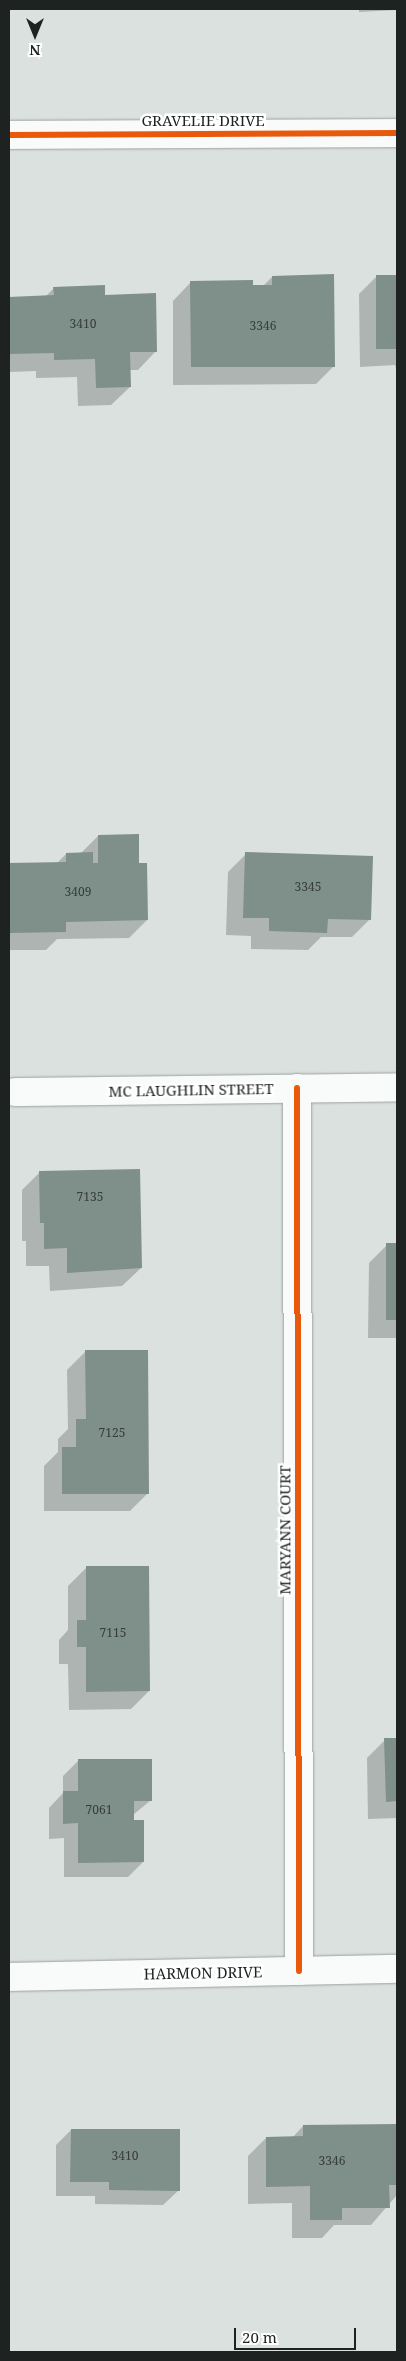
<!DOCTYPE html>
<style>
body{margin:0}
#map{position:relative;width:406px;height:2361px;overflow:hidden;background:#dae1de;font-family:"Noto Serif",serif}
div>[style]{position:absolute}
.shadow>*{inset:0;background:#0003}
.building>*{inset:0;background:#7f8f8a;transform-origin:0 0}
.roads{filter:drop-shadow(0 0 1px #9da2a0) drop-shadow(0 0 1px #9da2a0)}
.street>*{height:28px;margin:-14px;padding:0 14px;transform-origin:14px;border-radius:14px;background:#f9fafa}
.cycleway>*{height:6px;margin:-3px;padding:0 3px;transform-origin:3px;border-radius:3px;background:#e8590c}
span{translate:-50% -50%;white-space:nowrap;text-align:center;line-height:1.15;-webkit-text-stroke:5px #fff;paint-order:stroke}
.number-label{font-size:12px;color:#363d3b}
.number-label span{-webkit-text-stroke-width:0}
.street-label{font-size:15px;color:#1e2221}
.frame{position:absolute;inset:0;border:10px solid #1e2221;pointer-events:none}
.north{position:absolute;left:10px;top:10px;width:50px;height:50px;-webkit-text-stroke:4px #fff;paint-order:stroke;rotate:180deg;font-size:14px;font-weight:700;line-height:20px;text-align:center;color:#1e2221}
.north::after{content:'';display:block;margin:auto;width:18px;height:22px;background:#1e2221;clip-path:polygon(50% 0,100% 100%,50% 72%,0 100%)}
.scale{position:absolute;left:234px;top:2328px;width:122px;height:22px;box-sizing:border-box;border:2px solid #1e2221;border-top:0;padding-left:6px;font-size:15px;line-height:18px;white-space:nowrap;color:#1e2221;-webkit-text-stroke:4px #fff;paint-order:stroke}
</style>
<div id="map">
<div class="shadow">
<i style="clip-path:polygon(359px 9px,397px 9px,397px 10px,359px 12px)"></i>
<i style="clip-path:polygon(377px 276px,397px 276px,397px 371px,395px 365px,360px 367px,359px 294px)"></i>
<i style="clip-path:polygon(272px 277px,334px 366px,316px 384px,173px 385px,173px 301px,191px 282px,263px 286px)"></i>
<i style="clip-path:polygon(54px 288px,156px 351px,138px 370px,129px 370px,130px 387px,111px 405px,78px 406px,77px 377px,36px 378px,36px 371px,9px 372px,9px 298px,45px 297px)"></i>
<i style="clip-path:polygon(98px 836px,138px 864px,147px 920px,129px 938px,57px 939px,46px 950px,9px 950px,9px 864px,57px 863px,66px 854px,80px 854px)"></i>
<i style="clip-path:polygon(246px 854px,370px 919px,352px 937px,321px 937px,308px 950px,251px 949px,251px 936px,226px 935px,228px 872px)"></i>
<i style="clip-path:polygon(40px 1172px,141px 1268px,122px 1286px,50px 1291px,49px 1266px,26px 1266px,26px 1241px,22px 1241px,22px 1190px)"></i>
<i style="clip-path:polygon(387px 1245px,397px 1245px,397px 1338px,368px 1338px,369px 1263px)"></i>
<i style="clip-path:polygon(86px 1351px,148px 1493px,130px 1511px,44px 1511px,44px 1466px,58px 1452px,58px 1439px,68px 1429px,67px 1370px)"></i>
<i style="clip-path:polygon(86px 1568px,149px 1691px,131px 1709px,69px 1710px,68px 1664px,59px 1664px,59px 1640px,68px 1630px,68px 1586px)"></i>
<i style="clip-path:polygon(397px 1739px,397px 1818px,368px 1819px,367px 1758px,385px 1740px)"></i>
<i style="clip-path:polygon(78px 1761px,151px 1800px,133px 1815px,143px 1862px,128px 1877px,64px 1877px,64px 1838px,49px 1839px,49px 1808px,63px 1793px,63px 1776px)"></i>
<i style="clip-path:polygon(397px 2125px,397px 2195px,371px 2225px,334px 2225px,322px 2238px,292px 2238px,292px 2203px,248px 2204px,248px 2156px,266px 2138px,292px 2138px,303px 2126px)"></i>
<i style="clip-path:polygon(71px 2130px,179px 2190px,163px 2205px,95px 2204px,95px 2196px,56px 2196px,56px 2145px)"></i>
</div>
<div class="building">
<i style="clip-path:polygon(334px 274px,335px 367px,191px 367px,190px 281px,253px 280px,253px 285px,272px 285px,272px 276px)"></i>
<i style="left:376px;top:275px;width:21px;height:74px"></i>
<i style="clip-path:polygon(105px 285px,105px 295px,156px 293px,157px 352px,130px 352px,131px 387px,96px 388px,95px 359px,54px 360px,54px 353px,9px 354px,9px 297px,54px 295px,53px 287px)"></i>
<i style="clip-path:polygon(139px 834px,139px 863px,147px 863px,148px 920px,66px 922px,66px 932px,9px 933px,9px 863px,66px 862px,66px 853px,93px 852px,93px 863px,98px 863px,98px 835px)"></i>
<i style="clip-path:polygon(245px 852px,373px 856px,371px 920px,328px 919px,327px 933px,269px 931px,269px 918px,243px 918px)"></i>
<i style="clip-path:polygon(140px 1169px,142px 1268px,67px 1273px,67px 1248px,44px 1249px,44px 1223px,40px 1223px,39px 1171px)"></i>
<i style="left:386px;top:1243px;width:11px;height:77px"></i>
<i style="clip-path:polygon(85px 1350px,148px 1350px,149px 1494px,62px 1494px,62px 1447px,76px 1447px,76px 1419px,86px 1419px)"></i>
<i style="clip-path:polygon(86px 1566px,149px 1566px,150px 1691px,86px 1692px,86px 1647px,77px 1647px,77px 1620px,86px 1620px)"></i>
<i style="clip-path:polygon(384px 1738px,397px 1738px,397px 1801px,386px 1802px)"></i>
<i style="clip-path:polygon(78px 1759px,152px 1759px,152px 1801px,134px 1801px,134px 1820px,144px 1820px,144px 1862px,78px 1863px,78px 1823px,63px 1824px,63px 1791px,78px 1791px)"></i>
<i style="clip-path:polygon(397px 2124px,397px 2185px,389px 2185px,390px 2208px,342px 2208px,342px 2220px,310px 2220px,310px 2186px,266px 2187px,266px 2137px,303px 2136px,303px 2125px)"></i>
<i style="clip-path:polygon(71px 2129px,180px 2129px,180px 2191px,109px 2190px,109px 2182px,70px 2182px)"></i>
</div>
<div class="roads">
<div class="street">
<i style="left:9px;top:135px;width:388px;rotate:-0.3deg"></i>
<i style="left:297px;top:1088px;width:883px;rotate:89.87deg"></i>
<i style="left:15px;top:1092px;width:382px;rotate:-0.7deg"></i>
<i style="left:9px;top:1977px;width:388px;rotate:-1.2deg"></i>
</div>
</div>
<div class="cycleway">
<i style="left:9px;top:135px;width:388px;rotate:-0.3deg"></i>
<i style="left:297px;top:1088px;width:883px;rotate:89.87deg"></i>
</div>
<div class="number-label">
<span style="left:83px;top:324px">3410</span>
<span style="left:263px;top:326px">3346</span>
<span style="left:308px;top:887px">3345</span>
<span style="left:78px;top:892px">3409</span>
<span style="left:90px;top:1197px">7135</span>
<span style="left:112px;top:1433px">7125</span>
<span style="left:113px;top:1633px">7115</span>
<span style="left:99px;top:1810px">7061</span>
<span style="left:125px;top:2156px">3410</span>
<span style="left:332px;top:2161px">3346</span>
</div>
<div class="street-label">
<span style="left:203px;top:121px">GRAVELIE DRIVE</span>
<span style="left:191px;top:1090px;rotate:-1deg">MC LAUGHLIN STREET</span>
<span style="left:285px;top:1530px;rotate:-90deg">MARYANN COURT</span>
<span style="left:203px;top:1973px;rotate:-1deg">HARMON DRIVE</span>
</div>
<div class="frame"></div>
<div class="north">N</div>
<div class="scale">20 m</div>
</div>
